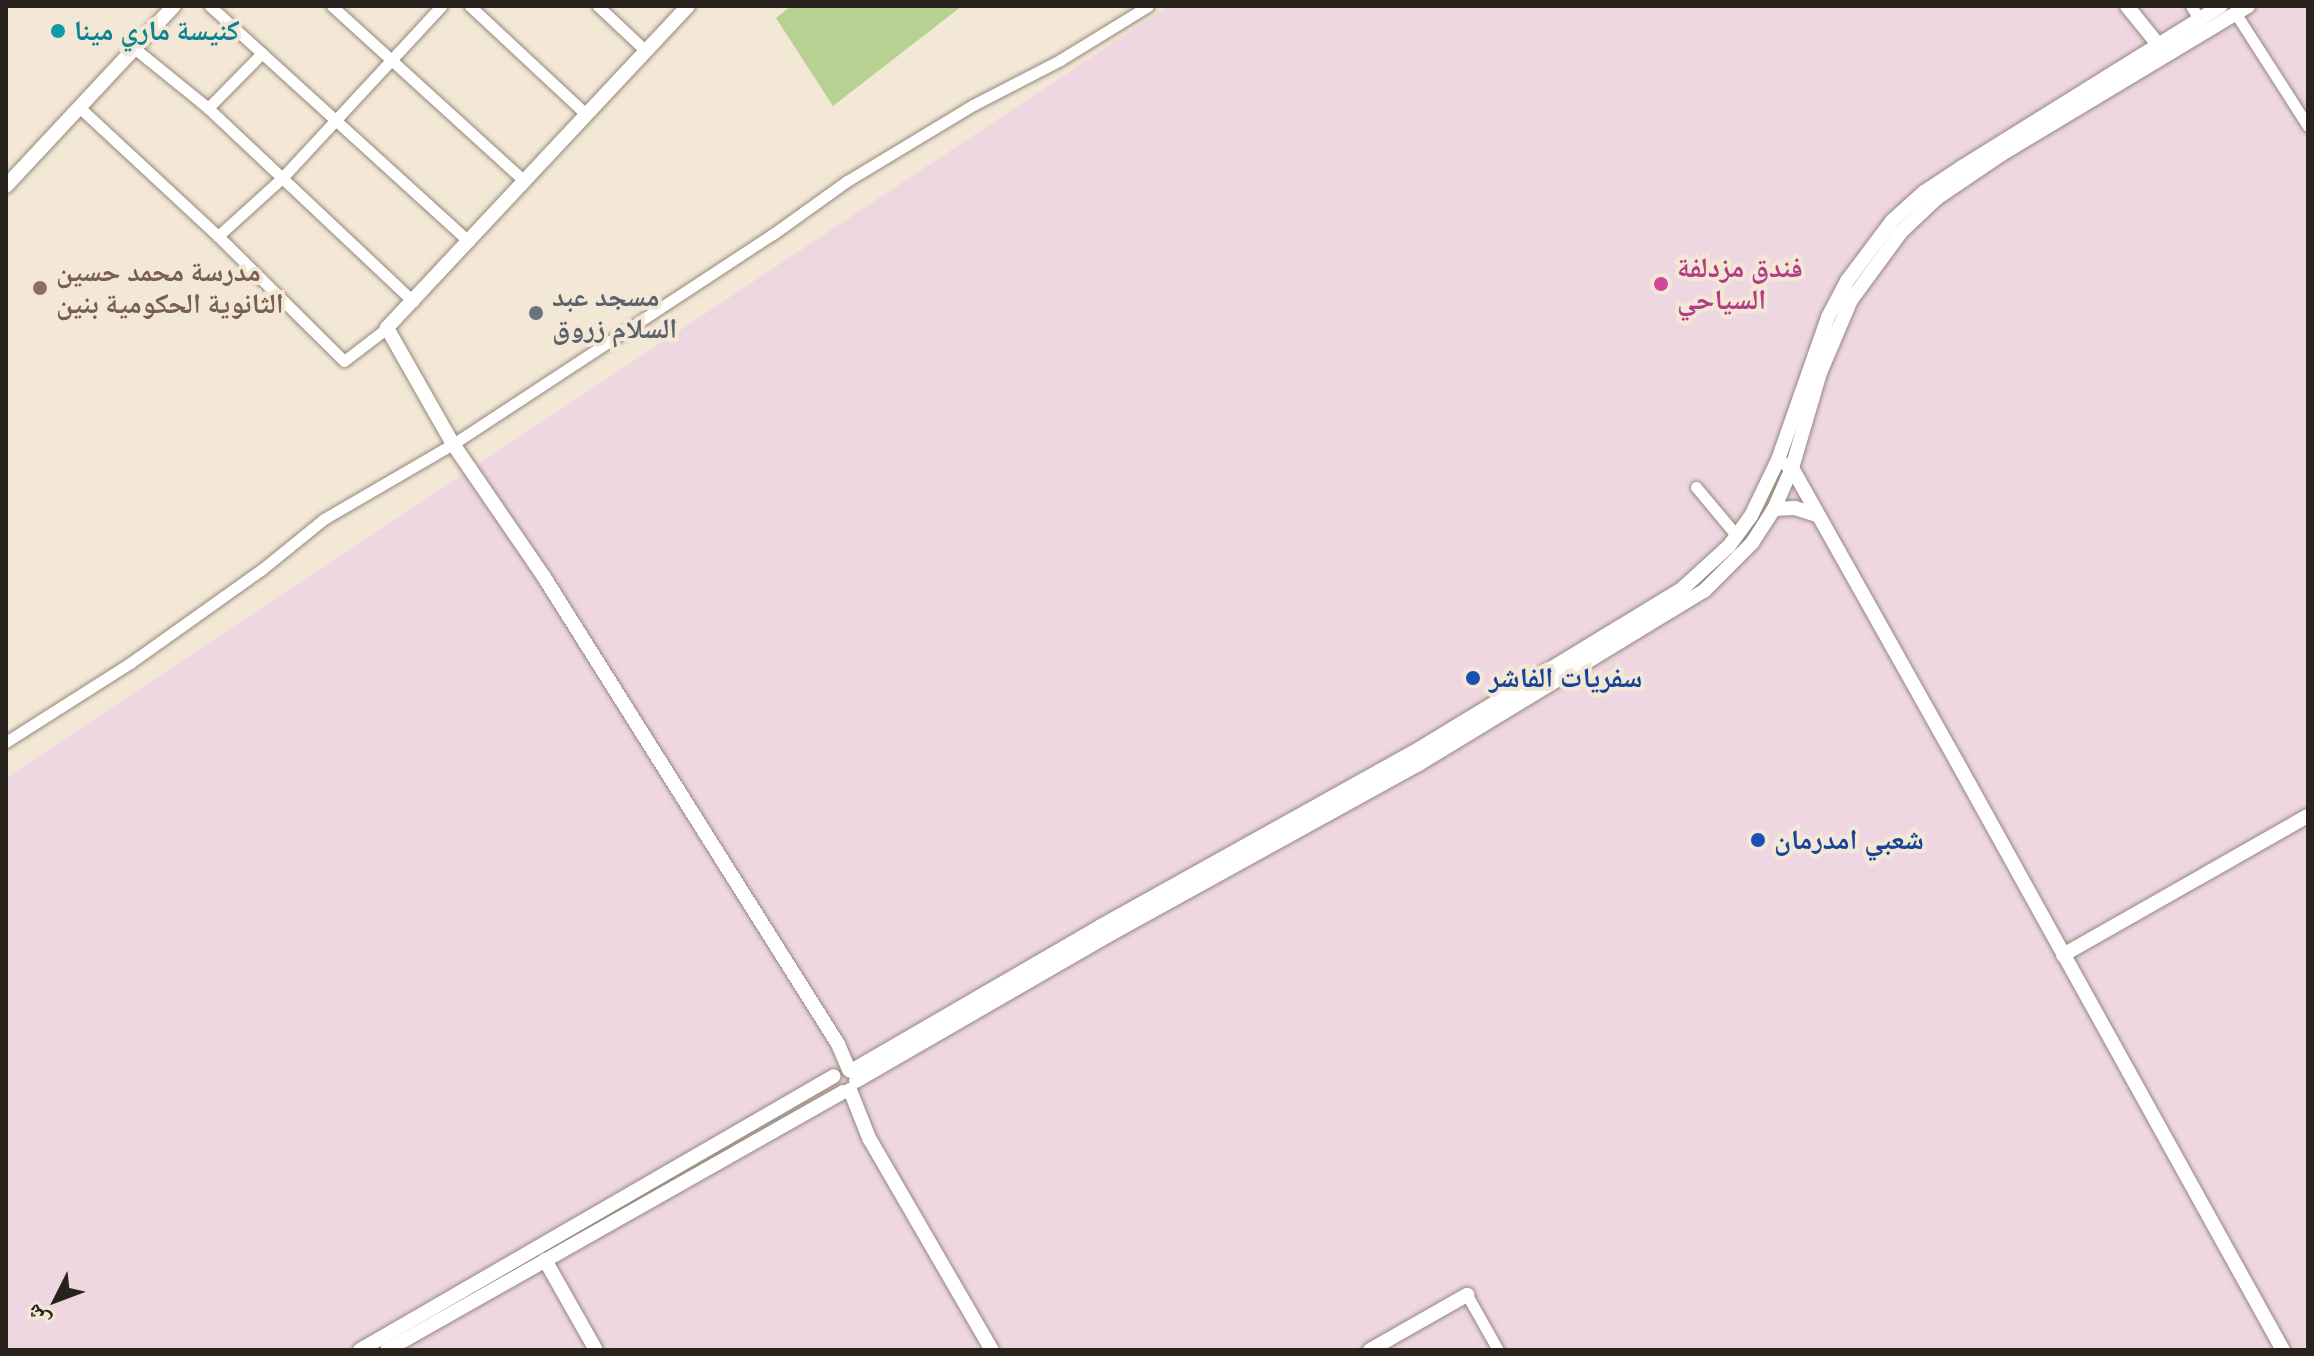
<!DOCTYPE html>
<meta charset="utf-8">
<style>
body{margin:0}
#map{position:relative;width:2314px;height:1356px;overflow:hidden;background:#f3e7d6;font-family:"Fira Sans","Noto Naskh Arabic",sans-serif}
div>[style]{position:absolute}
.industrial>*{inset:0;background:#efd7e2}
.green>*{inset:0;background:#b6d192}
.roads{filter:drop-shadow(0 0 2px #948879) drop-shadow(0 0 2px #948879)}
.minor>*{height:11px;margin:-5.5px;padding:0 5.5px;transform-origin:5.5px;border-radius:5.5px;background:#fff}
.tertiary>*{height:14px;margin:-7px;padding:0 7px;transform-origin:7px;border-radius:7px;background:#fff}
.dots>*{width:22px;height:22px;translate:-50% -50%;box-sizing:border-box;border:4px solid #f3e7d6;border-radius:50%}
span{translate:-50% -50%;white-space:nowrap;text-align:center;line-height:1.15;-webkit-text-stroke:8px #f3e7d6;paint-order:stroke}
.culture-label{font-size:28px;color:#0d838f;font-weight:700}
.left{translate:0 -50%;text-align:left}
.hotel-label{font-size:28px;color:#b23c85;font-weight:700}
.education-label{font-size:28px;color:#785e54;font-weight:700}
.worship-label{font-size:28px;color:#5b616d;font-weight:700}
.transit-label{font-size:28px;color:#164399;font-weight:700}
.frame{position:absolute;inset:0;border:8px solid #27221c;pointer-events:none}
.north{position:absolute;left:16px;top:1260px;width:80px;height:80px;-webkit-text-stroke:6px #f3e7d6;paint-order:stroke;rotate:228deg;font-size:22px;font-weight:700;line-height:32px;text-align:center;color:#27221c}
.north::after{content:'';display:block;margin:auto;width:28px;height:36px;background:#27221c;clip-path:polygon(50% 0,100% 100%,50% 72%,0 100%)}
</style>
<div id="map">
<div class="industrial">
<i style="clip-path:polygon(1168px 6px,2308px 6px,2308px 1350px,6px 1350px,6px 778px)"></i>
</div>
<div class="green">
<i style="clip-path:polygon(791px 6px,962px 6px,833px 106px,776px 18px)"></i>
</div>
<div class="roads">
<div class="minor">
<i style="left:210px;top:6px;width:350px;rotate:42.3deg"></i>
<i style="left:332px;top:6px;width:260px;rotate:42.3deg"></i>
<i style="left:470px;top:6px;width:158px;rotate:43deg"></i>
<i style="left:598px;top:6px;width:66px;rotate:43.2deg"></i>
<i style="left:2191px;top:6px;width:17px;rotate:57deg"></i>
<i style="left:2236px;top:14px;width:133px;rotate:57.3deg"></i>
<i style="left:134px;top:48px;width:95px;rotate:39deg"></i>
<i style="left:208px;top:108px;width:282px;rotate:43.3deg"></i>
<i style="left:79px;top:107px;width:190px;rotate:42.9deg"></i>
<i style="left:218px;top:236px;width:177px;rotate:44.8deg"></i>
<i style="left:344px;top:361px;width:54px;rotate:-37.5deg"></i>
<i style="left:208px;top:108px;width:77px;rotate:-45.5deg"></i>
<i style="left:218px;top:236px;width:86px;rotate:-42.2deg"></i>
<i style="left:282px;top:178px;width:234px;rotate:-47.2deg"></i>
<i style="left:1696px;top:487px;width:64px;rotate:50.1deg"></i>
<i style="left:6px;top:742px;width:147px;rotate:-32.5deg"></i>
<i style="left:130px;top:663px;width:161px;rotate:-35.4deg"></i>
<i style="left:261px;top:570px;width:81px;rotate:-39deg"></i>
<i style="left:324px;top:519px;width:149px;rotate:-30.2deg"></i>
<i style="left:453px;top:444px;width:383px;rotate:-33.3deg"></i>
<i style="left:773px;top:234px;width:91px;rotate:-35.6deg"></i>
<i style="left:847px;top:181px;width:147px;rotate:-31.1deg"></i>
<i style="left:973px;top:105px;width:98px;rotate:-27.3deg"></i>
<i style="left:1060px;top:60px;width:103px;rotate:-31.5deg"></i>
<i style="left:1467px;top:1295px;width:63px;rotate:60.6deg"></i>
</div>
<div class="tertiary">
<i style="left:688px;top:6px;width:441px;rotate:133.1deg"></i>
<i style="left:387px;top:328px;width:133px;rotate:60.4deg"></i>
<i style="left:453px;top:444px;width:161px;rotate:55.6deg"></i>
<i style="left:544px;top:577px;width:552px;rotate:57.81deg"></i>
<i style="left:838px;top:1044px;width:28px;rotate:67deg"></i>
<i style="left:2127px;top:6px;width:59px;rotate:51.2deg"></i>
<i style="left:6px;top:186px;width:246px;rotate:-47deg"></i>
<i style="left:1787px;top:465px;width:6px;rotate:31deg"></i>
<i style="left:1792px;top:468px;width:337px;rotate:60.7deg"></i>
<i style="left:1957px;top:762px;width:672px;rotate:61deg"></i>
<i style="left:1774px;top:509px;width:21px;rotate:-3deg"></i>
<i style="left:1795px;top:508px;width:23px;rotate:18deg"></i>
<i style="left:2063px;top:955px;width:282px;rotate:-29.6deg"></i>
<i style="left:851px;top:1071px;width:289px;rotate:-30.1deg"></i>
<i style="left:1101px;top:926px;width:356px;rotate:-29.1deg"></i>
<i style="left:1412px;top:753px;width:317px;rotate:-31.3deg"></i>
<i style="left:1683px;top:588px;width:62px;rotate:-42.4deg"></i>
<i style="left:1729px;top:546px;width:37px;rotate:-54deg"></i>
<i style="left:1751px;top:516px;width:62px;rotate:-64.3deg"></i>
<i style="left:1778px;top:460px;width:151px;rotate:-70.7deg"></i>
<i style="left:1828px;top:317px;width:41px;rotate:-62.2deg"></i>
<i style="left:1847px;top:281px;width:75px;rotate:-53.1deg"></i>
<i style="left:1892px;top:221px;width:43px;rotate:-42.2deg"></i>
<i style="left:1924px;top:192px;width:45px;rotate:-33.3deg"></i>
<i style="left:1962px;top:167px;width:305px;rotate:-31.9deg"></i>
<i style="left:856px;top:1081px;width:290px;rotate:-30deg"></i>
<i style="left:1107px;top:936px;width:356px;rotate:-28.9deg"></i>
<i style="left:1419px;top:764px;width:333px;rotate:-31.3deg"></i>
<i style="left:1704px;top:591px;width:68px;rotate:-45deg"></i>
<i style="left:1752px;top:543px;width:40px;rotate:-57.1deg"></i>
<i style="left:1774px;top:509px;width:45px;rotate:-66.3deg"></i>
<i style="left:1792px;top:468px;width:99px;rotate:-73.6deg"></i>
<i style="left:1820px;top:373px;width:79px;rotate:-67deg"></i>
<i style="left:1851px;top:300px;width:84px;rotate:-53.7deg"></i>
<i style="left:1901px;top:232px;width:50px;rotate:-43.4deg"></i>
<i style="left:1937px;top:198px;width:78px;rotate:-34.1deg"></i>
<i style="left:2002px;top:154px;width:287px;rotate:-31deg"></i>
<i style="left:850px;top:1090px;width:52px;rotate:68.4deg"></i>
<i style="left:869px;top:1138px;width:245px;rotate:59.9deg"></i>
<i style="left:545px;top:1260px;width:103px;rotate:60.5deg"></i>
<i style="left:360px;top:1350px;width:547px;rotate:-30.03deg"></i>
<i style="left:387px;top:1350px;width:524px;rotate:-29.5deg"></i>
<i style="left:1370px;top:1350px;width:112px;rotate:-29.6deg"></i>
</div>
</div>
<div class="dots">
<i style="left:58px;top:31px;background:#0f9aa8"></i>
<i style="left:1661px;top:284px;background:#d1479c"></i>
<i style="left:40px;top:288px;background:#8d6e63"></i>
<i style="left:536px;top:313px;background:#6b7280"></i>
<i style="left:1473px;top:678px;background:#1a4fb4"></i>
<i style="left:1758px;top:840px;background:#1a4fb4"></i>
</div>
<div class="culture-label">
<span class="left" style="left:74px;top:31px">كنيسة ماري مينا</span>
</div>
<div class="hotel-label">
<span class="left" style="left:1677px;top:284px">فندق مزدلفة<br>السياحي</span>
</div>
<div class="education-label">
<span class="left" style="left:56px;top:288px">مدرسة محمد حسين<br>الثانوية الحكومية بنين</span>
</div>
<div class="worship-label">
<span class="left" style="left:552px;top:313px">مسجد عبد<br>السلام زروق</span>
</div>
<div class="transit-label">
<span class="left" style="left:1489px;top:678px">سفريات الفاشر</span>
<span class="left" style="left:1774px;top:840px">شعبي امدرمان</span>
</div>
<div class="frame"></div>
<div class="north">ش</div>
</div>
